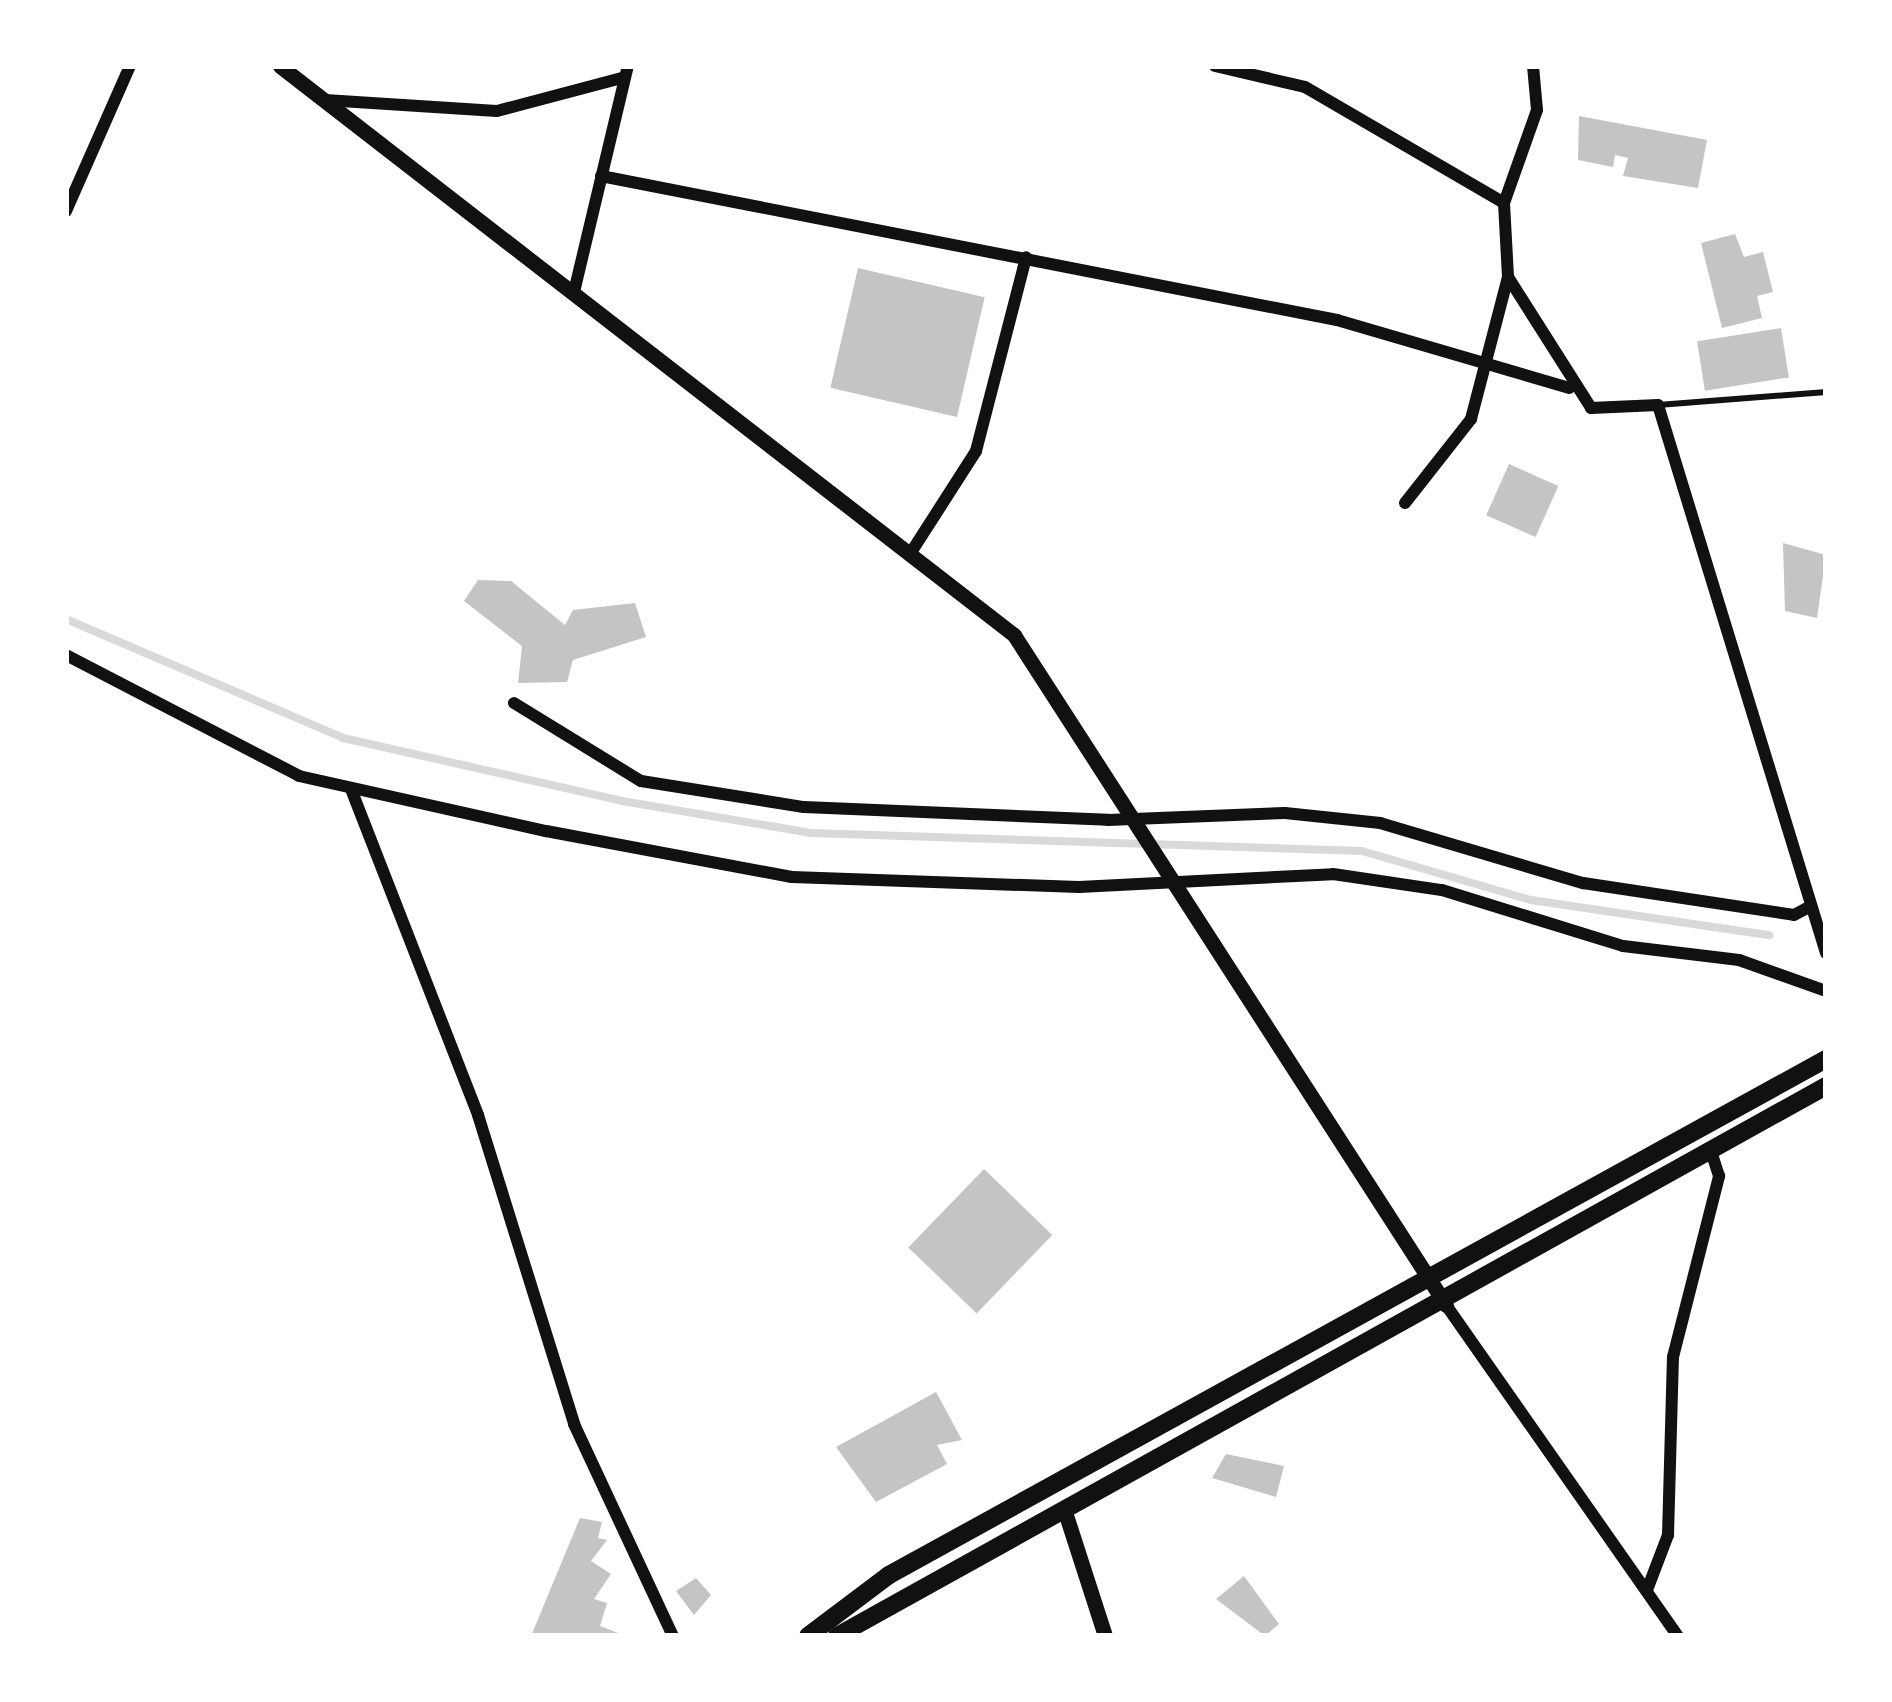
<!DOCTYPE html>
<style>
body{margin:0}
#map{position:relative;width:1892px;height:1702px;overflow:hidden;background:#fff;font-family:"Times New Roman",serif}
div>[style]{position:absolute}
.stream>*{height:8px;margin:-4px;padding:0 4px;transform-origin:4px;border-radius:4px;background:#d9d9d9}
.building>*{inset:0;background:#c4c4c4;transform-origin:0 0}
.service>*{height:6px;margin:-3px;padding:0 3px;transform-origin:3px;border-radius:3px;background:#111}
.minor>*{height:12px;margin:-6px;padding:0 6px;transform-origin:6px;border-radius:6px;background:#111}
.tertiary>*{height:15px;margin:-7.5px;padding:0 7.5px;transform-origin:7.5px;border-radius:7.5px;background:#111}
.secondary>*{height:18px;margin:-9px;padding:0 9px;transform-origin:9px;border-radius:9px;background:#111}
span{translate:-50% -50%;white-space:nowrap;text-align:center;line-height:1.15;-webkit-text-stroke:10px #fff;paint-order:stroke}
.frame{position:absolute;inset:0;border:69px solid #fff;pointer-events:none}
</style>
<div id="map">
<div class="stream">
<i style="left:66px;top:619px;width:301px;rotate:23.2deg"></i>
<i style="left:343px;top:738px;width:286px;rotate:12.7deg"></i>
<i style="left:622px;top:801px;width:192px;rotate:9.6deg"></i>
<i style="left:811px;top:833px;width:551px;rotate:1.87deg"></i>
<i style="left:1362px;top:851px;width:176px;rotate:16.2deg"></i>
<i style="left:1531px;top:900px;width:241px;rotate:8.4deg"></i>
</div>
<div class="building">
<i style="clip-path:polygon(1579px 116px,1707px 140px,1698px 188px,1623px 176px,1628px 158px,1615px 155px,1613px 167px,1578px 160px)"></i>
<i style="clip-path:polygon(1735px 234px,1744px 257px,1763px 252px,1773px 292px,1757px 296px,1762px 318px,1722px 328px,1701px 243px)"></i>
<i style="left:858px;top:268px;width:130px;height:123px;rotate:13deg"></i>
<i style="left:1781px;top:328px;width:50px;height:85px;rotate:81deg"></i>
<i style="left:1509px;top:464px;width:54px;height:56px;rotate:24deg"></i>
<i style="clip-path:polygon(1783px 543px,1826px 555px,1817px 618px,1785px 611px)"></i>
<i style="clip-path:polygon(478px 580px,511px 581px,565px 625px,573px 610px,635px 603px,646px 637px,573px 660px,567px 682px,518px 683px,522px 646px,464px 601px)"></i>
<i style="left:984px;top:1169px;width:95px;height:109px;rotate:44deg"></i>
<i style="clip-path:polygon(936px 1392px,962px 1440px,937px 1445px,947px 1464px,876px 1502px,836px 1447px)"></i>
<i style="clip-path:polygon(1226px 1454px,1284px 1466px,1276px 1497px,1212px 1478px)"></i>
<i style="clip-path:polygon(580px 1518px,602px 1522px,598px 1538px,607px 1540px,591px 1561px,611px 1574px,594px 1599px,607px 1603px,600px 1626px,626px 1636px,531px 1636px)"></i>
<i style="clip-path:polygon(1244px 1576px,1279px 1624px,1265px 1636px,1216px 1599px)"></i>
<i style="clip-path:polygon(696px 1578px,711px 1595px,694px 1615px,676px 1591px)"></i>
</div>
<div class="service">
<i style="left:1658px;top:405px;width:169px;rotate:-4.4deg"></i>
</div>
<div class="minor">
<i style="left:1215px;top:66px;width:92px;rotate:13.1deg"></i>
<i style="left:1305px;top:87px;width:230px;rotate:30.2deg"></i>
<i style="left:1533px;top:66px;width:44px;rotate:84.8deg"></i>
<i style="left:1537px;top:110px;width:99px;rotate:109.5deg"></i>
<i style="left:1504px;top:203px;width:74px;rotate:86.9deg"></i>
<i style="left:1508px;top:277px;width:155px;rotate:57.6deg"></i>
<i style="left:1591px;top:408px;width:67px;rotate:-2.6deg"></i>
<i style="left:1658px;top:405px;width:573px;rotate:72.96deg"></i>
<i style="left:325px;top:100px;width:172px;rotate:3.7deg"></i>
<i style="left:497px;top:111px;width:129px;rotate:-14.8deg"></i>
<i style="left:601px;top:176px;width:750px;rotate:11.07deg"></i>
<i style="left:1337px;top:320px;width:242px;rotate:16.3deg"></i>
<i style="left:66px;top:211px;width:158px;rotate:-66.2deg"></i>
<i style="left:574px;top:292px;width:232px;rotate:-76.6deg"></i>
<i style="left:1405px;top:503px;width:107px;rotate:-51.8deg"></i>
<i style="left:1471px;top:419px;width:147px;rotate:-75.4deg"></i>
<i style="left:910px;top:554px;width:122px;rotate:-57.3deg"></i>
<i style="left:976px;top:451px;width:200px;rotate:-75.5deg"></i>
<i style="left:66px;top:655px;width:263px;rotate:27.4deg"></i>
<i style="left:299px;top:776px;width:253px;rotate:12.6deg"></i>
<i style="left:546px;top:831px;width:250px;rotate:10.6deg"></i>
<i style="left:792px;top:877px;width:287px;rotate:2deg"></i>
<i style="left:1079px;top:887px;width:254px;rotate:-2.9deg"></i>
<i style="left:1333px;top:874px;width:110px;rotate:8.4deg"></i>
<i style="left:1442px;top:890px;width:189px;rotate:17.2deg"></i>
<i style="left:1623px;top:946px;width:117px;rotate:6.9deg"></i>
<i style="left:1739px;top:960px;width:92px;rotate:19.6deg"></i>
<i style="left:514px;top:703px;width:149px;rotate:31.6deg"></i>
<i style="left:641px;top:781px;width:165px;rotate:9.1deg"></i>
<i style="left:804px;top:807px;width:304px;rotate:2.4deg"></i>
<i style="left:1108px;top:820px;width:177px;rotate:-2.3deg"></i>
<i style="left:1285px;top:813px;width:96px;rotate:6deg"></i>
<i style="left:1380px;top:823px;width:212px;rotate:16.5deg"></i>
<i style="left:1583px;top:883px;width:213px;rotate:8.6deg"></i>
<i style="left:1794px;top:915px;width:19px;rotate:-28deg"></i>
<i style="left:351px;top:789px;width:350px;rotate:68.7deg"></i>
<i style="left:478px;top:1115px;width:324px;rotate:72.7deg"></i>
<i style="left:574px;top:1424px;width:234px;rotate:65deg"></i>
<i style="left:1446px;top:1305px;width:404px;rotate:55deg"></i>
<i style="left:1647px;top:1590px;width:59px;rotate:-69.1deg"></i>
<i style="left:1668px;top:1535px;width:178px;rotate:-88.4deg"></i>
<i style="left:1673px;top:1357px;width:187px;rotate:-75.7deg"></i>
<i style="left:1719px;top:1176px;width:19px;rotate:-108deg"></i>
</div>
<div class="tertiary">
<i style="left:280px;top:66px;width:929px;rotate:37.78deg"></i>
<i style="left:1014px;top:635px;width:797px;rotate:57.19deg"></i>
<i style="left:1066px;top:1515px;width:127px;rotate:72.1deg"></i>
</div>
<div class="secondary">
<i style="left:808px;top:1636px;width:101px;rotate:-37deg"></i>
<i style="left:889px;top:1575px;width:1070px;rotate:-28.84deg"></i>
<i style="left:837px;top:1636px;width:1132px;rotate:-29.08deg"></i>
</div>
<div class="frame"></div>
</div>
